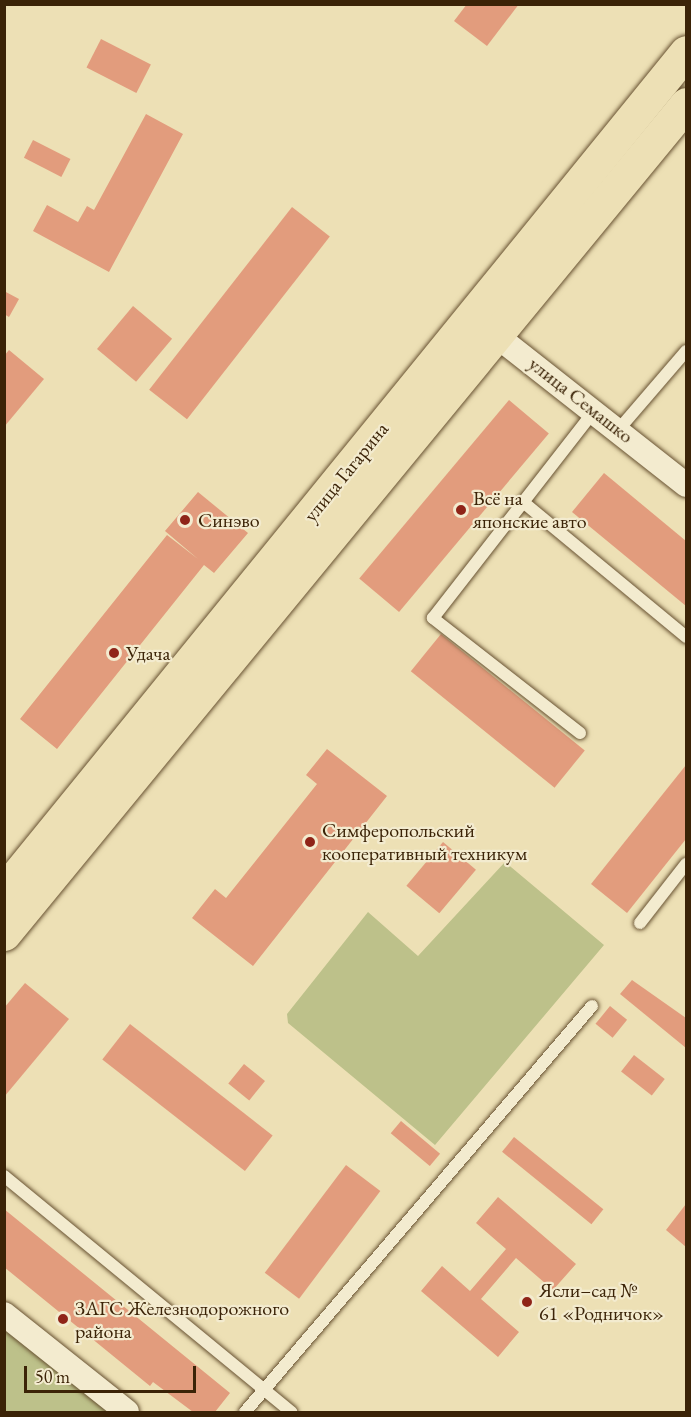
<!DOCTYPE html>
<meta charset="utf-8">
<style>
body{margin:0}
#map{position:relative;width:691px;height:1417px;overflow:hidden;background:#ede0b5;font-family:"EB Garamond",serif}
div>[style]{position:absolute}
.green>*{inset:0;background:#bdc18a}
.building>*{inset:0;background:#e29c7d;transform-origin:0 0}
.roads{filter:drop-shadow(0 0 2px #685232) drop-shadow(0 0 2px #685232)}
.lane>*{height:12px;margin:-6px;padding:0 6px;transform-origin:6px;border-radius:6px;background:#f3ebcf}
.street>*{height:24px;margin:-12px;padding:0 12px;transform-origin:12px;border-radius:12px;background:#f3ebcf}
.primary>*{height:33px;margin:-16.5px;padding:0 16.5px;transform-origin:16.5px;border-radius:16.5px;background:#ede0b5}
.dots>*{width:16px;height:16px;translate:-50% -50%;box-sizing:border-box;border:3px solid #f3ebcf;border-radius:50%}
span{translate:-50% -50%;white-space:nowrap;text-align:center;line-height:1.15;-webkit-text-stroke:4.5px #f3ebcf;paint-order:stroke}
.street-label{font-size:20px;color:#3b2307}
.poi-label{font-size:20px;color:#3b2307}
.left{translate:0 -50%;text-align:left}
.frame{position:absolute;inset:0;border:6px solid #3b2307;pointer-events:none}
.scale{position:absolute;left:24px;top:1366px;width:172px;height:27px;box-sizing:border-box;border:3px solid #3b2307;border-top:0;padding-left:8px;font-size:18px;line-height:21px;white-space:nowrap;color:#3b2307;-webkit-text-stroke:4px #f3ebcf;paint-order:stroke}
</style>
<div id="map">
<div class="green">
<i style="clip-path:polygon(505px 862px,604px 945px,435px 1145px,288px 1023px,287px 1014px,368px 912px,418px 956px)"></i>
<i style="clip-path:polygon(5px 1322px,114px 1412px,5px 1412px)"></i>
</div>
<div class="building">
<i style="clip-path:polygon(467px 4px,519px 4px,487px 46px,454px 21px)"></i>
<i style="left:101px;top:39px;width:56px;height:32px;rotate:27deg"></i>
<i style="clip-path:polygon(146px 114px,183px 134px,109px 272px,33px 231px,47px 205px,78px 222px,87px 206px,94px 210px)"></i>
<i style="left:33px;top:140px;width:42px;height:20px;rotate:27deg"></i>
<i style="left:292px;top:207px;width:48px;height:232px;rotate:38deg"></i>
<i style="clip-path:polygon(4px 291px,19px 299px,9px 317px,4px 314px)"></i>
<i style="left:133px;top:306px;width:51px;height:56px;rotate:40deg"></i>
<i style="clip-path:polygon(9px 350px,44px 379px,4px 427px,4px 356px)"></i>
<i style="left:509px;top:400px;width:52px;height:233px;rotate:40deg"></i>
<i style="clip-path:polygon(604px 473px,686px 541px,686px 606px,572px 512px)"></i>
<i style="clip-path:polygon(198px 492px,248px 533px,214px 573px,204px 565px,57px 749px,20px 719px,167px 535px,198px 559px,165px 531px)"></i>
<i style="left:441px;top:634px;width:185px;height:48px;rotate:39deg"></i>
<i style="clip-path:polygon(327px 749px,387px 796px,253px 966px,192px 918px,215px 889px,226px 898px,317px 784px,306px 775px)"></i>
<i style="clip-path:polygon(686px 765px,686px 839px,627px 913px,591px 884px)"></i>
<i style="left:443px;top:842px;width:43px;height:57px;rotate:40deg"></i>
<i style="clip-path:polygon(632px 980px,686px 1018px,686px 1048px,620px 994px)"></i>
<i style="clip-path:polygon(25px 983px,69px 1019px,4px 1097px,4px 1008px)"></i>
<i style="left:610px;top:1006px;width:22px;height:23px;rotate:39deg"></i>
<i style="left:130px;top:1024px;width:181px;height:45px;rotate:38deg"></i>
<i style="left:634px;top:1055px;width:39px;height:21px;rotate:38deg"></i>
<i style="left:244px;top:1064px;width:27px;height:25px;rotate:39deg"></i>
<i style="left:401px;top:1121px;width:51px;height:16px;rotate:40deg"></i>
<i style="left:514px;top:1137px;width:115px;height:19px;rotate:39deg"></i>
<i style="left:346px;top:1165px;width:43px;height:135px;rotate:37deg"></i>
<i style="clip-path:polygon(498px 1197px,576px 1264px,553px 1290px,516px 1258px,481px 1299px,519px 1332px,498px 1357px,421px 1291px,442px 1266px,470px 1291px,506px 1249px,476px 1223px)"></i>
<i style="clip-path:polygon(686px 1204px,686px 1247px,666px 1230px)"></i>
<i style="clip-path:polygon(4px 1209px,230px 1393px,215px 1412px,193px 1412px,153px 1382px,150px 1386px,4px 1267px)"></i>
</div>
<div class="roads">
<div class="lane">
<i style="left:619px;top:429px;width:103px;rotate:-49.3deg"></i>
<i style="left:523px;top:502px;width:212px;rotate:39.6deg"></i>
<i style="left:580px;top:733px;width:187px;rotate:-142deg"></i>
<i style="left:433px;top:618px;width:264px;rotate:-52.1deg"></i>
<i style="left:640px;top:923px;width:75px;rotate:-52.1deg"></i>
<i style="left:4px;top:1176px;width:372px;rotate:39.4deg"></i>
<i style="left:245px;top:1412px;width:534px;rotate:-49.48deg"></i>
</div>
<div class="street">
<i style="left:484px;top:326px;width:257px;rotate:38.2deg"></i>
<i style="left:4px;top:1314px;width:157px;rotate:38.5deg"></i>
</div>
<div class="primary">
<i style="left:4px;top:891px;width:1081px;rotate:-50.89deg"></i>
<i style="left:4px;top:934px;width:1074px;rotate:-50.59deg"></i>
</div>
</div>
<div class="dots">
<i style="left:461px;top:510px;background:#8f2418"></i>
<i style="left:185px;top:520px;background:#8f2418"></i>
<i style="left:114px;top:653px;background:#8f2418"></i>
<i style="left:310px;top:842px;background:#8f2418"></i>
<i style="left:527px;top:1302px;background:#8f2418"></i>
<i style="left:63px;top:1319px;background:#8f2418"></i>
</div>
<div class="street-label">
<span style="left:581px;top:400px;rotate:38deg">улица Семашко</span>
<span style="left:346px;top:472px;rotate:-51deg">улица Гагарина</span>
</div>
<div class="poi-label">
<span class="left" style="left:473px;top:510px">Всё на<br>японские авто</span>
<span class="left" style="left:198px;top:520px">Синэво</span>
<span class="left" style="left:126px;top:653px">Удача</span>
<span class="left" style="left:322px;top:842px">Симферопольский<br>кооперативный техникум</span>
<span class="left" style="left:539px;top:1302px">Ясли–сад №<br>61 «Родничок»</span>
<span class="left" style="left:75px;top:1320px">ЗАГС Железнодорожного<br>района</span>
</div>
<div class="frame"></div>
<div class="scale">50 m</div>
</div>
